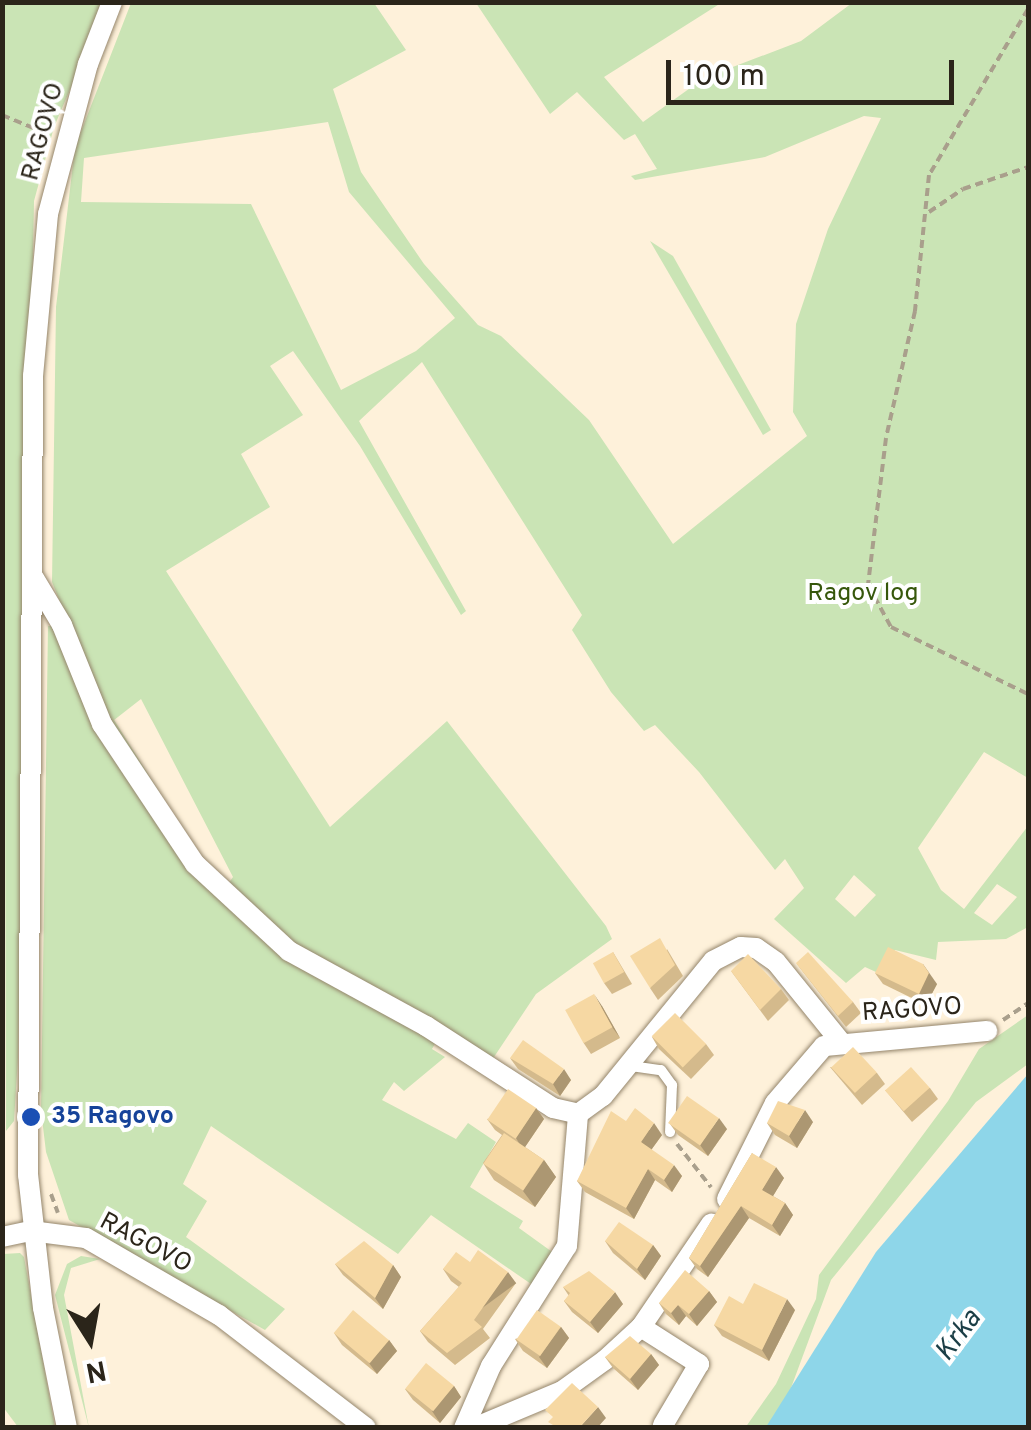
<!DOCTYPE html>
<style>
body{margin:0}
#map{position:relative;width:1031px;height:1430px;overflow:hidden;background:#fef1da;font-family:Overpass,sans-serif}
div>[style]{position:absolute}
.green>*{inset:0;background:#cae4b5}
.water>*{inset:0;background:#8ed6e9}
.path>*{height:4px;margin-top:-2px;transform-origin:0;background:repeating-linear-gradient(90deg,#a99f8c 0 8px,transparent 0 13px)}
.roads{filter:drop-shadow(0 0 2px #94856b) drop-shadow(0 0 2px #94856b)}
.lane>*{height:10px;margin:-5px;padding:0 5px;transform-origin:5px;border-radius:5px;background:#fff}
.street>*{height:20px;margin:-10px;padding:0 10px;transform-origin:10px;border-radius:10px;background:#fff}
.wall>*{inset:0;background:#d4ba8c}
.shaded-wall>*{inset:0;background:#ac9772;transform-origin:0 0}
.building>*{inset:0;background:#f6d8a3;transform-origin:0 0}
.dots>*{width:28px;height:28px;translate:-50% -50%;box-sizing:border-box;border:5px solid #fff;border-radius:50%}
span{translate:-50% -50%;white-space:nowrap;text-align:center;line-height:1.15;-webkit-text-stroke:8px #fff;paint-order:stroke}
.street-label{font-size:25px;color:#2b251a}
.park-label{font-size:25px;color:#36570b}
.transit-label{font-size:25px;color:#164399;font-weight:700}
.left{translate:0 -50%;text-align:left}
.water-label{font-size:28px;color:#1b3e46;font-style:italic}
.frame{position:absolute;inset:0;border:5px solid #2b251a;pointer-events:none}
.north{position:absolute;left:40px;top:1290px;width:100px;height:100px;-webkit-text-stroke:8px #fff;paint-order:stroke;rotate:169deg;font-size:28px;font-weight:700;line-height:40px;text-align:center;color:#2b251a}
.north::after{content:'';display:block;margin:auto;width:35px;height:45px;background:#2b251a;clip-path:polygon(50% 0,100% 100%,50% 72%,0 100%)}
.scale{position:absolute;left:666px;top:60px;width:288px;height:45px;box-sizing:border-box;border:5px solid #2b251a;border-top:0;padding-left:12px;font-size:30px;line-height:35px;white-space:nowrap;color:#2b251a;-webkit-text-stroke:8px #fff;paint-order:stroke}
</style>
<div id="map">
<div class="green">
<i style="clip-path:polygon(evenodd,531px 2px,721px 3px,604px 77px,643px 122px,704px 78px,801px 41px,852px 3px,1028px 3px,1028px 778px,984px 752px,918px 848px,941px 890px,964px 909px,1028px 826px,1028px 927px,1006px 939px,938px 942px,936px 960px,895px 950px,876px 972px,865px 967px,846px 983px,774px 919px,804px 888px,785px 859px,775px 870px,699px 772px,655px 725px,644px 731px,611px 692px,572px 630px,582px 615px,422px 362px,359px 421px,466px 611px,461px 615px,360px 446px,293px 351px,270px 366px,303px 415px,241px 454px,270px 507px,166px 571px,330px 827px,447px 721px,606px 926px,612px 939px,536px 994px,492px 1060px,296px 948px,226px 887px,233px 877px,141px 699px,109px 724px,52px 582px,56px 307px,75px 147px,131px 3px,374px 3px,406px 50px,333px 89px,361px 172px,424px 264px,478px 325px,501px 336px,589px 420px,673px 544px,807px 436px,793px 412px,796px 324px,828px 229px,881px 118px,864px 116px,765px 157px,635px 180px,631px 176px,657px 169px,635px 134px,624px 140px,577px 92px,550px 114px,476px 3px,531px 2px,328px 122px,349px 192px,455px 318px,416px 351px,341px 390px,251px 204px,81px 202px,84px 158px,328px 122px,531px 2px,854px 875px,876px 895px,855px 917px,835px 899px,854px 875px,531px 2px,997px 884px,1017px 897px,992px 925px,974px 913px,997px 884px)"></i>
<i style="clip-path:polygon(3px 3px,107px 3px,54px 127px,34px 201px,18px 1057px,14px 1121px,6px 1131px)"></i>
<i style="clip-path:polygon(650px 241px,673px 256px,771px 430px,763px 435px)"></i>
<i style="clip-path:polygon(48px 626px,55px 626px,231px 906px,437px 1040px,432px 1049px,445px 1057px,404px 1091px,394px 1082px,382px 1100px,456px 1139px,468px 1123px,496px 1142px,470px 1187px,523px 1221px,519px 1228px,555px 1254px,534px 1286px,431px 1215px,398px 1254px,211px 1126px,183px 1184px,207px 1201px,186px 1237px,285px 1309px,265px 1330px,69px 1220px,46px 1152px,41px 1110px)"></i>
<i style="clip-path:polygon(1028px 1015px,1028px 1064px,976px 1102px,831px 1280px,785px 1404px,771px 1427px,745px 1428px,776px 1384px,816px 1299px,819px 1275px,948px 1101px,979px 1049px)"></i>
<i style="clip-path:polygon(20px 1253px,24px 1257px,55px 1427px,18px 1427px,3px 1407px,3px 1254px)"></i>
<i style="clip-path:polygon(81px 1256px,100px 1259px,71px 1268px,64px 1295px,89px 1428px,55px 1295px,67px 1264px)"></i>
</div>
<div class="water">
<i style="clip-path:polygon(1028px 1074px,1028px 1427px,766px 1427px,876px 1252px)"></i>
</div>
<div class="path">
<i style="left:1028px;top:9px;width:193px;rotate:120.8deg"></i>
<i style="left:929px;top:175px;width:137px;rotate:95.9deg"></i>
<i style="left:915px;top:311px;width:130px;rotate:102.9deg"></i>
<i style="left:886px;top:438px;width:148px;rotate:97deg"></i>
<i style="left:868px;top:585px;width:48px;rotate:61.3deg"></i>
<i style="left:891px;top:627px;width:153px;rotate:26.1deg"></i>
<i style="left:2px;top:115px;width:50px;rotate:22.4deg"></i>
<i style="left:929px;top:212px;width:41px;rotate:-34.1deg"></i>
<i style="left:963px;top:189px;width:69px;rotate:-18.7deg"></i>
<i style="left:1003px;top:1020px;width:30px;rotate:-34deg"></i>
<i style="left:677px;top:1144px;width:55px;rotate:51.7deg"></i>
<i style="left:51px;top:1194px;width:20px;rotate:70deg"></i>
</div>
<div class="roads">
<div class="lane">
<i style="left:631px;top:1066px;width:30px;rotate:8deg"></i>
<i style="left:661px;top:1070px;width:19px;rotate:54deg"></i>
<i style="left:672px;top:1085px;width:47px;rotate:92.4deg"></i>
</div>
<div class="street">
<i style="left:34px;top:578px;width:55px;rotate:59.2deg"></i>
<i style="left:62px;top:625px;width:107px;rotate:68deg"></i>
<i style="left:102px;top:724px;width:168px;rotate:56.4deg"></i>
<i style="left:195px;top:864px;width:128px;rotate:42.8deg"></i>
<i style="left:289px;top:951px;width:156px;rotate:28.7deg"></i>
<i style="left:426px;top:1026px;width:151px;rotate:32.8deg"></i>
<i style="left:553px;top:1108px;width:26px;rotate:13deg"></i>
<i style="left:578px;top:1114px;width:31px;rotate:-36deg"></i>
<i style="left:603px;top:1096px;width:174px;rotate:-50.8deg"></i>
<i style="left:713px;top:961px;width:31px;rotate:-27deg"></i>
<i style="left:741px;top:947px;width:15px;rotate:4deg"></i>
<i style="left:756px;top:948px;width:24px;rotate:35deg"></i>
<i style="left:776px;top:962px;width:102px;rotate:51deg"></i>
<i style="left:727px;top:1199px;width:107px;rotate:-63.4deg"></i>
<i style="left:775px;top:1103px;width:75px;rotate:-49.3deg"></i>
<i style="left:824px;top:1046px;width:164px;rotate:-5.3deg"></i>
<i style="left:2px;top:1237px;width:30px;rotate:-12deg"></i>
<i style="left:31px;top:1231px;width:55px;rotate:7.3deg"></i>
<i style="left:86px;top:1238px;width:154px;rotate:30.1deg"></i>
<i style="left:219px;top:1315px;width:185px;rotate:37.5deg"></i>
<i style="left:641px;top:1327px;width:69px;rotate:32.5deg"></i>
<i style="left:699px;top:1364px;width:71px;rotate:120.5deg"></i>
<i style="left:67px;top:1428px;width:122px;rotate:-101.3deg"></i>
<i style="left:43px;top:1308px;width:134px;rotate:-96.4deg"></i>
<i style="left:28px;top:1175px;width:799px;rotate:-89.64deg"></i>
<i style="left:33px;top:376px;width:163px;rotate:-84.7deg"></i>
<i style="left:48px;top:214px;width:155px;rotate:-75.1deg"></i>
<i style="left:88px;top:64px;width:66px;rotate:-68.8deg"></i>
<i style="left:464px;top:1428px;width:68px;rotate:-66.5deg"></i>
<i style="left:491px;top:1366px;width:142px;rotate:-57.7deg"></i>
<i style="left:567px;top:1246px;width:132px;rotate:-85.2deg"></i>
<i style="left:474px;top:1428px;width:95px;rotate:-22.8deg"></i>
<i style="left:562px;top:1391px;width:53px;rotate:-35.8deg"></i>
<i style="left:605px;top:1360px;width:49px;rotate:-42.5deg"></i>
<i style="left:641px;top:1327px;width:125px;rotate:-55.8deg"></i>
</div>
</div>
<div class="wall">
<i style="clip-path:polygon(667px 949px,683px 976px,658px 1000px,650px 988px)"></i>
<i style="clip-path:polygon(613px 952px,632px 984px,612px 994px,604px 983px)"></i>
<i style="clip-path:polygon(796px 963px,853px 1002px,861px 1013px,846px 1027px)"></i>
<i style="clip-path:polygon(731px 971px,781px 989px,789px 1000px,768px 1021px)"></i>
<i style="clip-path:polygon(875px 973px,937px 984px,926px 1005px,883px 984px)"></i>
<i style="clip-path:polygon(602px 1006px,620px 1038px,591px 1054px,583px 1042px)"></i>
<i style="clip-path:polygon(652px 1037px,706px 1044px,714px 1055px,691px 1079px,659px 1049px)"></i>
<i style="clip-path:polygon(510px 1058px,571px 1080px,560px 1096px,518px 1069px)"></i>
<i style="clip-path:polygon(830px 1067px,877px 1073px,885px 1084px,862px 1105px)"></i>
<i style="clip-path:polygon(930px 1088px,938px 1099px,912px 1122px,885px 1090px)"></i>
<i style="clip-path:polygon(536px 1108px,544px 1119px,525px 1147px,544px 1160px,556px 1177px,535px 1207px,494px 1180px,483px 1163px,502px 1135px,495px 1130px,487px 1119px)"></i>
<i style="clip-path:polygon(626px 1121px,662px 1135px,651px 1150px,682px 1176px,672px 1192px,655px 1180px,634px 1219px,585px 1192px,577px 1181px)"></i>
<i style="clip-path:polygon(813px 1122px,797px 1148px,775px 1135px,767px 1123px)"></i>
<i style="clip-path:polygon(670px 1124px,727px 1129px,708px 1156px,678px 1135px)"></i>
<i style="clip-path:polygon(752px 1153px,784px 1178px,773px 1196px,785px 1203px,793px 1215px,780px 1236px,749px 1218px,708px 1277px,697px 1269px,689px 1258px)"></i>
<i style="clip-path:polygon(605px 1241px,653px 1245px,661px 1256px,645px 1280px,613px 1253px)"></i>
<i style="clip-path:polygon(470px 1262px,516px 1283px,483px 1329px,490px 1338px,455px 1365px,428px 1342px,420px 1331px,459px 1287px,451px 1281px,443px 1269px)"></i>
<i style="clip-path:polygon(335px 1264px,393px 1265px,401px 1277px,383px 1309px,343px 1275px)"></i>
<i style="clip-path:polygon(563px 1287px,623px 1304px,598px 1333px,572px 1312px,564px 1301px,569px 1296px)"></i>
<i style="clip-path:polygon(709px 1291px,717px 1302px,697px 1326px,686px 1316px,679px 1325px,666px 1314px,659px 1303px)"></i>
<i style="clip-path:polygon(795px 1310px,769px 1361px,722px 1336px,714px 1325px)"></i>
<i style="clip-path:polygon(561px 1327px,569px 1338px,547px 1368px,523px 1351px,515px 1339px)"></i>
<i style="clip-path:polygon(334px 1333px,389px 1340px,397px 1351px,377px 1374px,342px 1345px)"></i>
<i style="clip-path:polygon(651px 1354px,659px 1365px,638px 1390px,613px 1368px,605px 1357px)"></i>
<i style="clip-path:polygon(454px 1386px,461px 1397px,440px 1423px,413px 1400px,405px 1389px)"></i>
</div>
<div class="shaded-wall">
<i style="clip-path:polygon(923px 964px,937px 984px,926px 1005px,919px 994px)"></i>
<i style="clip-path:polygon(594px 994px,602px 1006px,620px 1038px,612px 1027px)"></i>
<i style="clip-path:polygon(564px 1069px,571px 1080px,560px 1096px,553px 1084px)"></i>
<i style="clip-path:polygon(536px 1108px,544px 1119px,523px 1150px,516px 1138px)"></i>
<i style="clip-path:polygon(805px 1110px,813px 1122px,797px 1148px,789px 1136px)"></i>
<i style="clip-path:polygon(719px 1118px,727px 1129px,708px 1156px,700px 1145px)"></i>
<i style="clip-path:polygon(654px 1123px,662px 1135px,649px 1153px,641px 1142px)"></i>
<i style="clip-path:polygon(544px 1160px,556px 1177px,535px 1207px,523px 1191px)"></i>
<i style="clip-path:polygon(674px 1165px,682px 1176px,672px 1192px,664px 1180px)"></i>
<i style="clip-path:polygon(776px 1167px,784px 1178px,770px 1201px,762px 1190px)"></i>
<i style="clip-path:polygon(648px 1169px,655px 1180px,634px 1219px,626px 1208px)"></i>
<i style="clip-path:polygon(785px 1203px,793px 1215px,780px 1236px,772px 1225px)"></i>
<i style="clip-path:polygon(741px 1206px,749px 1218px,708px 1277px,700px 1266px)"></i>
<i style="clip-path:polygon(653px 1245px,661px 1256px,645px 1280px,637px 1269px)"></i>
<i style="clip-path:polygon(393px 1265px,401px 1277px,383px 1309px,375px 1298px)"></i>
<i style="left:508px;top:1272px;width:14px;height:59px;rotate:54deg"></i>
<i style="clip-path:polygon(709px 1291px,717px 1302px,697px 1326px,689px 1314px)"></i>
<i style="clip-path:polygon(615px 1292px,623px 1304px,598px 1333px,590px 1322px)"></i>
<i style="clip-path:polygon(787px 1299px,795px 1310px,769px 1361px,762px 1350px)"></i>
<i style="clip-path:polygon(678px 1305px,686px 1316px,679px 1325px,671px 1313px)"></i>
<i style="clip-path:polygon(561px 1327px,569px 1338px,547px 1368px,539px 1357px)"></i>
<i style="clip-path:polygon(389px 1340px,397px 1351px,377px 1374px,369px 1363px)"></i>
<i style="clip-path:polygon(651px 1354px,659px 1365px,638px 1390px,630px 1379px)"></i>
<i style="clip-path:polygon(454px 1386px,461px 1397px,440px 1423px,432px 1411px)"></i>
<i style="clip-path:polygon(598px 1407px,606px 1418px,597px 1428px,579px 1428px)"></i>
</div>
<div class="building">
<i style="clip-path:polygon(660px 938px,675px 965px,650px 988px,630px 956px)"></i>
<i style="clip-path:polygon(888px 947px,923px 964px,929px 973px,919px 994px,875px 973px)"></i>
<i style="left:613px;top:952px;width:23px;height:23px;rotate:61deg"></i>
<i style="clip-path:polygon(808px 952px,853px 1002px,838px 1016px,796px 963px)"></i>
<i style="clip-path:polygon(748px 954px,781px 989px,760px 1010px,731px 971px)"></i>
<i style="left:594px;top:994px;width:38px;height:33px;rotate:61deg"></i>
<i style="left:675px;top:1013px;width:44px;height:33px;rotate:45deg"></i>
<i style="clip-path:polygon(523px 1040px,564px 1069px,553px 1084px,510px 1058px)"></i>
<i style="left:853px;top:1047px;width:35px;height:30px;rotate:47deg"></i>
<i style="left:911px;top:1067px;width:28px;height:35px;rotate:48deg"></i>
<i style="left:508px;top:1089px;width:34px;height:37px;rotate:34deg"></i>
<i style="left:687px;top:1096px;width:39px;height:33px;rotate:35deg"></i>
<i style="clip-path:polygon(778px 1101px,805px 1110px,789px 1136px,767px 1123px)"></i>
<i style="clip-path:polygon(635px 1108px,654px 1123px,641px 1142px,674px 1165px,664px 1180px,648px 1169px,626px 1208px,577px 1181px,611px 1111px,626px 1121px)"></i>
<i style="left:504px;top:1133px;width:48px;height:37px;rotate:34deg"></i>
<i style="clip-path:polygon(752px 1153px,776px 1167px,762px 1190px,785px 1203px,772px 1225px,741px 1206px,700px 1266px,689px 1258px)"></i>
<i style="clip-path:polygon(619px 1222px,653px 1245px,637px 1269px,605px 1241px)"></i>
<i style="clip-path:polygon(364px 1241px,393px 1265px,375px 1298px,335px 1264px)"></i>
<i style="clip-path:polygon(478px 1250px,508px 1272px,474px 1320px,482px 1327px,447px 1353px,420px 1331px,462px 1283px,443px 1269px,456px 1252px,470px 1262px)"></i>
<i style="clip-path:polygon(685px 1270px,709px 1291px,689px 1314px,678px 1305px,671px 1313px,659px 1303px)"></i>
<i style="clip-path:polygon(589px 1271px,615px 1292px,590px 1322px,564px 1301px,570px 1293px,563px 1287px)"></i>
<i style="clip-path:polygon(754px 1283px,787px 1299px,762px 1350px,714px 1325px,729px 1296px,743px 1304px)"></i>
<i style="left:353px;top:1310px;width:47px;height:30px;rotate:40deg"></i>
<i style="left:537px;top:1310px;width:29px;height:36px;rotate:35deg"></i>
<i style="clip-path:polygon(630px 1336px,651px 1354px,630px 1379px,605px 1357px)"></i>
<i style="left:426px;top:1363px;width:36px;height:33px;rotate:39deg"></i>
<i style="clip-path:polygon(572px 1383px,598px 1407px,579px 1428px,558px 1428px,548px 1422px,553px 1417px,545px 1410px)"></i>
</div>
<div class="dots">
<i style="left:31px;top:1117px;background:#1a4fb4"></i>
</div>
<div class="street-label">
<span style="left:44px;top:132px;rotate:-75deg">RAGOVO</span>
<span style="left:912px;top:1011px;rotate:-4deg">RAGOVO</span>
<span style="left:145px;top:1244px;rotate:28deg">RAGOVO</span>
</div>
<div class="park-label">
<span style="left:863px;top:594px">Ragov log</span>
</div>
<div class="transit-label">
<span class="left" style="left:51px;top:1117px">35 Ragovo</span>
</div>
<div class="water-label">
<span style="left:959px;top:1336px;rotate:-53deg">Krka</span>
</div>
<div class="frame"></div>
<div class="north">N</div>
<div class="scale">100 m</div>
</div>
